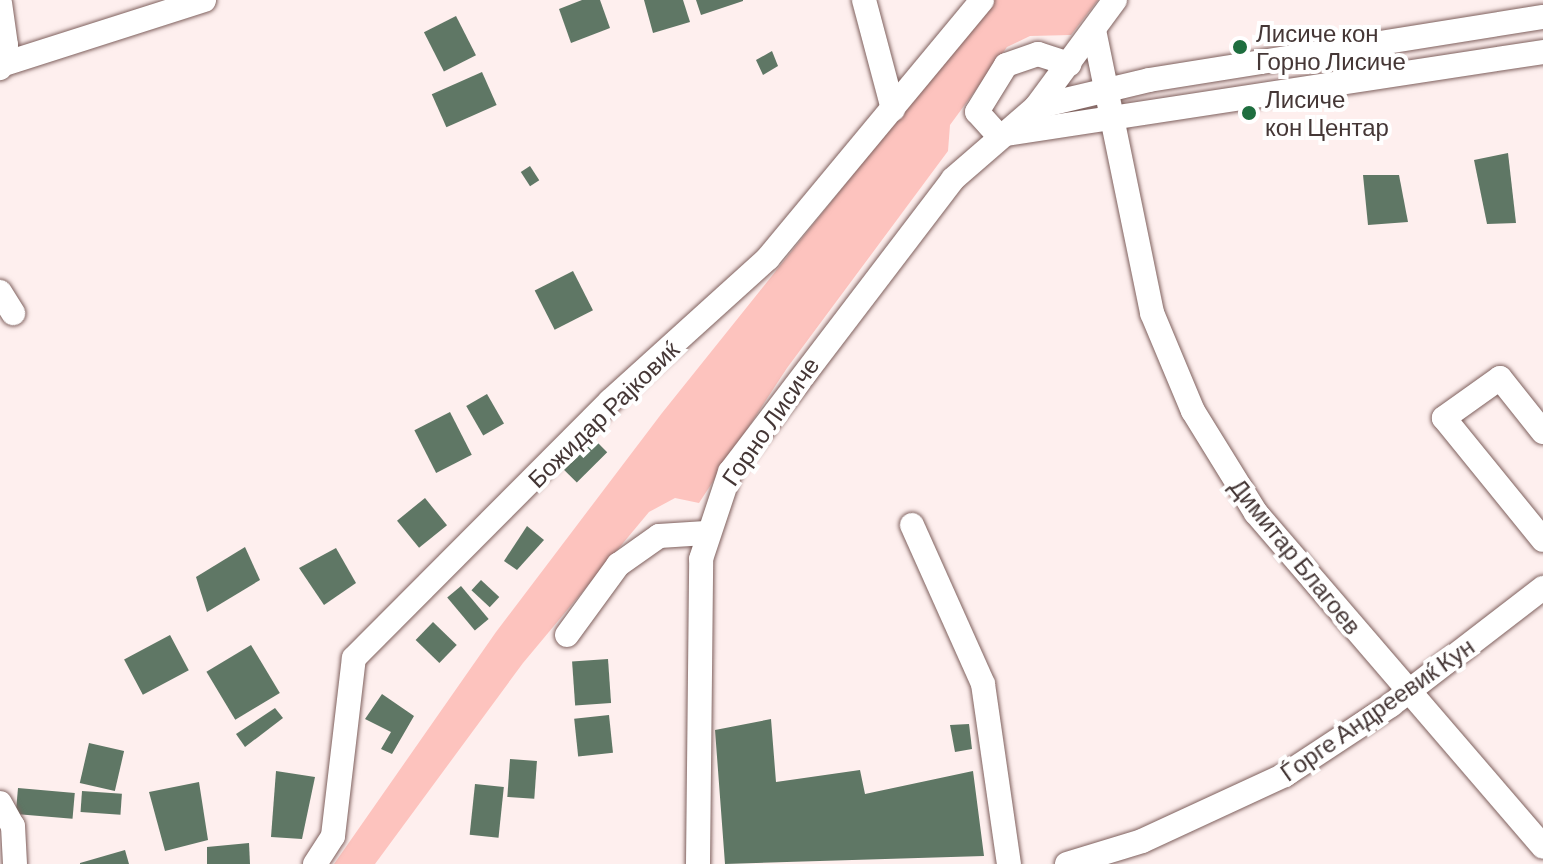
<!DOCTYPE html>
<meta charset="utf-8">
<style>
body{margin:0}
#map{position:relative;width:1543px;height:864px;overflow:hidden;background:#feefee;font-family:Barlow,sans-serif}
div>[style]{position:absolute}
.green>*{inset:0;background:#fdc3be}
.building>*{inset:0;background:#5f7765;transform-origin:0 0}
.roads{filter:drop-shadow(0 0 2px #7e605d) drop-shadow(0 0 2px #7e605d)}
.minor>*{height:24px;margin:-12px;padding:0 12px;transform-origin:12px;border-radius:12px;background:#fff}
.dots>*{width:22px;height:22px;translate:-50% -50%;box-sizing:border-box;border:4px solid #fff;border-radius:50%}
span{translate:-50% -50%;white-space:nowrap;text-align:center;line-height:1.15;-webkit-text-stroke:8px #fff;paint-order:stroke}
.poi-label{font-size:24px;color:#453736}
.left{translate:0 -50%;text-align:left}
.street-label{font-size:24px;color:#453736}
</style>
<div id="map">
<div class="green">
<i style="clip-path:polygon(993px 0,1098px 0,1071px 35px,1030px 36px,1007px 47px,950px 125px,948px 151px,787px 368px,699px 503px,675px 498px,649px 512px,523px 663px,375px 864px,334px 864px,496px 632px,662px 413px)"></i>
</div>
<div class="building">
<i style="clip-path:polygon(582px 0,600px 0,610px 28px,571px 43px,559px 9px)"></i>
<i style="clip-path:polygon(644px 0,683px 0,690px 22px,653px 33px)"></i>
<i style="clip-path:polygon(696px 0,743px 0,743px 1px,701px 15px)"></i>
<i style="left:456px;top:16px;width:44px;height:36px;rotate:63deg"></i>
<i style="clip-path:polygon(772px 51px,778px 66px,763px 75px,756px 60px)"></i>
<i style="left:482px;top:72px;width:36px;height:55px;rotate:66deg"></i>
<i style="clip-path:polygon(1508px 153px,1516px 223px,1487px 224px,1474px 160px)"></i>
<i style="left:530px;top:166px;width:17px;height:11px;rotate:57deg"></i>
<i style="clip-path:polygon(1363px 175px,1399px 175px,1408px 222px,1368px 225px)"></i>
<i style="left:573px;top:271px;width:44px;height:43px;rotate:63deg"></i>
<i style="left:487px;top:394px;width:34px;height:24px;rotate:60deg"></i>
<i style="left:450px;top:412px;width:48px;height:40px;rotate:63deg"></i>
<i style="left:586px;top:431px;width:30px;height:43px;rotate:45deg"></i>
<i style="left:425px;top:498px;width:35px;height:36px;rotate:51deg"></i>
<i style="clip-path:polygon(527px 526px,544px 540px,517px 570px,504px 561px)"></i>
<i style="clip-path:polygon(245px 547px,260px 580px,207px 612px,196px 577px)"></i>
<i style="clip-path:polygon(336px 548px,356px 583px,324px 605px,299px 568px)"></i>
<i style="left:481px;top:580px;width:25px;height:14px;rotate:43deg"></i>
<i style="left:461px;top:586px;width:43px;height:18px;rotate:50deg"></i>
<i style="left:433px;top:622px;width:33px;height:25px;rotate:44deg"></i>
<i style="left:170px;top:635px;width:40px;height:52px;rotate:62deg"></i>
<i style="left:251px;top:645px;width:56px;height:52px;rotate:59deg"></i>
<i style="left:608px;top:659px;width:44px;height:36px;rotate:86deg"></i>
<i style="clip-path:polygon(382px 694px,414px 716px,392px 754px,381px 749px,391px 732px,365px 719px)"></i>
<i style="clip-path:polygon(275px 708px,283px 718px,245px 747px,236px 734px)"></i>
<i style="left:609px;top:715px;width:38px;height:35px;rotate:84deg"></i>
<i style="clip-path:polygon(771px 719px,776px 782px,860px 770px,865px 794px,973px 771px,984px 856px,725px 864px,715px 730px)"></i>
<i style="clip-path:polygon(969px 724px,972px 749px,955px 752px,950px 725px)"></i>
<i style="left:89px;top:743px;width:36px;height:41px;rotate:13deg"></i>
<i style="left:510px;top:759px;width:27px;height:38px;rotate:4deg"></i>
<i style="clip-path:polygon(276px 771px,315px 777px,302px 839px,271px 837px)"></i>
<i style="clip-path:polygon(199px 782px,208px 840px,165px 851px,149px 792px)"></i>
<i style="left:475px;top:784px;width:29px;height:51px;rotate:6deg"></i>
<i style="left:18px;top:788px;width:57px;height:26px;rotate:5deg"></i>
<i style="left:82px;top:791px;width:40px;height:21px;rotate:4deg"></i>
<i style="clip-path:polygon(249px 843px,250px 864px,207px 864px,207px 847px)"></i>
<i style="clip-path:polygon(125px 850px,129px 864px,80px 864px,80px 863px)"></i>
</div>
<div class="roads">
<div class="minor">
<i style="left:864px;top:0;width:113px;rotate:75.1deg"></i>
<i style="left:0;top:3px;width:42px;rotate:81.9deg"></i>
<i style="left:6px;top:45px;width:24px;rotate:105deg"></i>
<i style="left:1094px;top:30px;width:289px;rotate:78.4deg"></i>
<i style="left:1152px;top:313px;width:106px;rotate:67.3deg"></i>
<i style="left:1193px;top:411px;width:120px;rotate:58.3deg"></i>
<i style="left:1256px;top:513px;width:440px;rotate:49.3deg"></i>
<i style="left:4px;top:64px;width:210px;rotate:-17.7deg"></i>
<i style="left:1036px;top:107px;width:116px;rotate:-13.4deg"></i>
<i style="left:1149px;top:80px;width:399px;rotate:-9.1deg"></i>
<i style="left:998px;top:135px;width:31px;rotate:-132deg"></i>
<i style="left:977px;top:112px;width:55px;rotate:-58.3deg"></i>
<i style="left:1006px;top:65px;width:34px;rotate:-19deg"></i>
<i style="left:1038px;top:54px;width:33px;rotate:18deg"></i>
<i style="left:1000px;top:135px;width:549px;rotate:-8.69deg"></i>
<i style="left:0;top:292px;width:25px;rotate:58deg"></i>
<i style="left:1543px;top:432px;width:69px;rotate:-128.5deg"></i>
<i style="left:1500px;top:378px;width:69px;rotate:144.5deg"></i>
<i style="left:1444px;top:418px;width:157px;rotate:50.9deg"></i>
<i style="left:912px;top:525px;width:174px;rotate:65.9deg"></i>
<i style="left:983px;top:684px;width:182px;rotate:81.8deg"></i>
<i style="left:567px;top:635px;width:87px;rotate:-53.9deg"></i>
<i style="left:618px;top:565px;width:50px;rotate:-35.3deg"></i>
<i style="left:659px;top:536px;width:47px;rotate:-3.7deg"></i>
<i style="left:0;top:803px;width:26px;rotate:61deg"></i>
<i style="left:13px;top:826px;width:38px;rotate:87deg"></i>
<i style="left:315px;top:864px;width:33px;rotate:-57deg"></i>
<i style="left:333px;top:836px;width:179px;rotate:-83.3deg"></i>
<i style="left:354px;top:658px;width:363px;rotate:-45.1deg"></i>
<i style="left:610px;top:401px;width:213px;rotate:-42.1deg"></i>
<i style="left:768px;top:258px;width:335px;rotate:-50.3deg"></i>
<i style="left:698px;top:864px;width:305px;rotate:-89.4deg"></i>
<i style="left:701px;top:559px;width:92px;rotate:-71.6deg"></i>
<i style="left:730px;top:472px;width:368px;rotate:-52.7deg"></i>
<i style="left:953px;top:179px;width:110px;rotate:-40.9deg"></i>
<i style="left:1036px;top:107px;width:133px;rotate:-53.6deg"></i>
<i style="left:1067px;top:864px;width:78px;rotate:-17deg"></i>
<i style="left:1142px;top:841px;width:157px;rotate:-24.8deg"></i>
<i style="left:1285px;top:775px;width:127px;rotate:-33.4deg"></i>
<i style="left:1391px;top:705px;width:192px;rotate:-37.6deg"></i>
</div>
</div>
<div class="dots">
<i style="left:1240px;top:47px;background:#1e6e3f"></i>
<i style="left:1249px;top:113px;background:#1e6e3f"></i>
</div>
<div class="poi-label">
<span class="left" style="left:1256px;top:47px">Лисиче кон<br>Горно Лисиче</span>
<span class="left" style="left:1265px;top:113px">Лисиче<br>кон Центар</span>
</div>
<div class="street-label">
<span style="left:603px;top:414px;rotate:-44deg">Божидар Рајковиќ</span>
<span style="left:770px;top:421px;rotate:-55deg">Горно Лисиче</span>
<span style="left:1296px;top:556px;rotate:51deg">Димитар Благоев</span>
<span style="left:1377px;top:709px;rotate:-35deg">Ѓорге Андреевиќ Кун</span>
</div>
</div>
